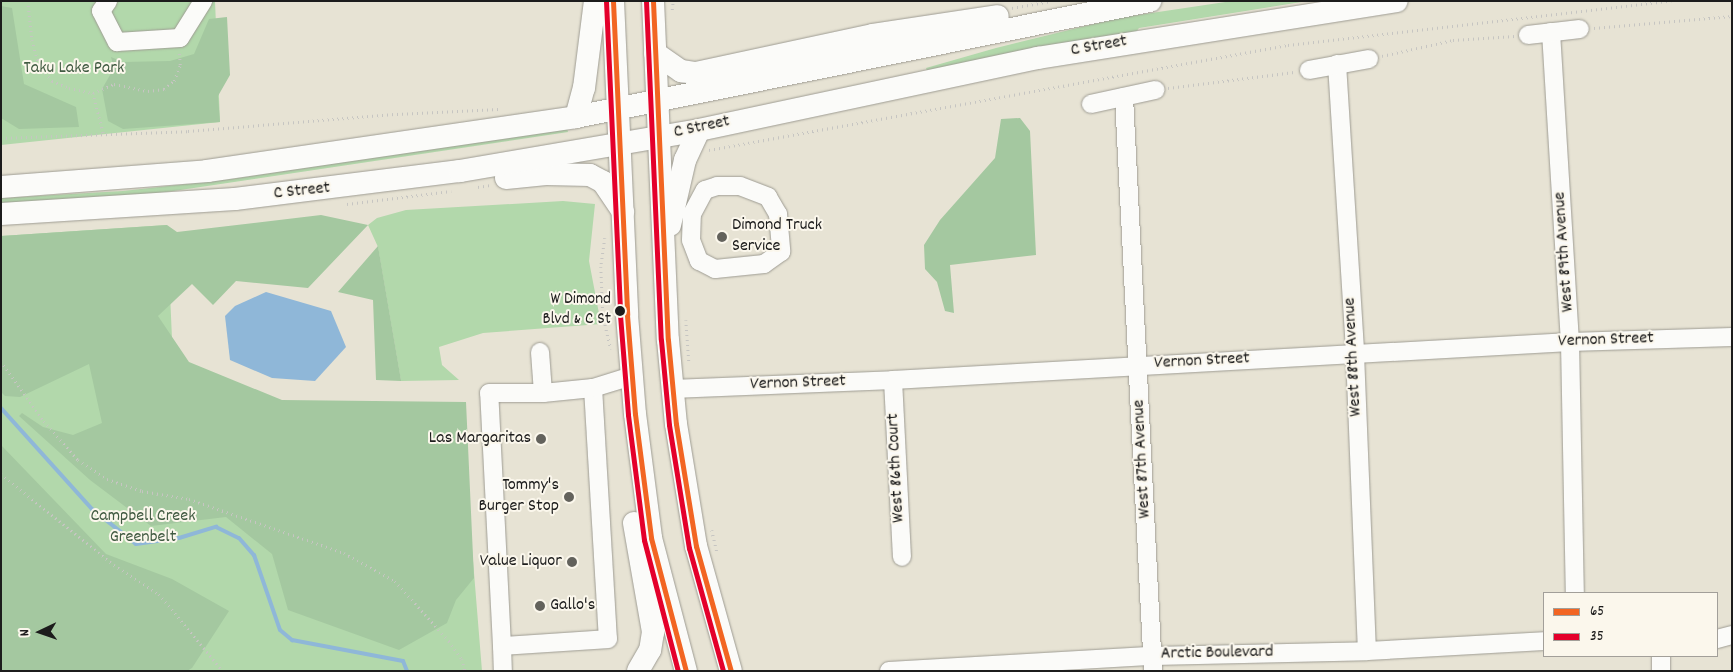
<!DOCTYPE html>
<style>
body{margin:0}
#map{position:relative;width:1733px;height:672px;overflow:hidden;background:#e7e3d4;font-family:Dekko,sans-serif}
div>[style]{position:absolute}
.green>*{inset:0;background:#b2d8ab}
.forest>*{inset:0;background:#a4c8a0}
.water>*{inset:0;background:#8fb7d8}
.stream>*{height:4px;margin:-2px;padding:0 2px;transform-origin:2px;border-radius:2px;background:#8fb7d8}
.path>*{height:2.5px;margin-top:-1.25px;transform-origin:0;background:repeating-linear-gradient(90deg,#c6c5c2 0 1px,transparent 0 5px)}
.roads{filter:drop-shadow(0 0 1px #9e9c93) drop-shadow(0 0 1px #9e9c93)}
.minor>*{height:18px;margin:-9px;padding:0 9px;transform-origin:9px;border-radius:9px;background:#fbfbf9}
.major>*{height:22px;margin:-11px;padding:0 11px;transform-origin:11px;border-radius:11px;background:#fbfbf9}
.bus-1>*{height:5px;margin:-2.5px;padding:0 2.5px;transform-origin:2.5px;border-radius:2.5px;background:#f26522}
.bus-2>*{height:5px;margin:-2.5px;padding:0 2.5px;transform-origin:2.5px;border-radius:2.5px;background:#e4002b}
.dots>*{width:14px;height:14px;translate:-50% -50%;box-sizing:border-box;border:2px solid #fbf7ec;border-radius:50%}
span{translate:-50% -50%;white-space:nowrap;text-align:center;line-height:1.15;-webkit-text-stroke:4px #fbf7ec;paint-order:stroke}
.bus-label{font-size:17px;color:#1c1c1c}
.right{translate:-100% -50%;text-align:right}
.street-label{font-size:18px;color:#1c1c1c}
.park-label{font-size:18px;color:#415b42}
.poi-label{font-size:18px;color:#1c1c1c}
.left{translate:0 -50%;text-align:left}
.frame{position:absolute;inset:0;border:2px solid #1c1c1c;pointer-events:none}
.legend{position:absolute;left:1543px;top:592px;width:175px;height:65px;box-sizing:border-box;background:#fbf7ec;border:1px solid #a29f99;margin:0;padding:6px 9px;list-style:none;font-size:15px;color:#1c1c1c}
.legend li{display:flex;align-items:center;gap:10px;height:25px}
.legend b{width:25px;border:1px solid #a29f99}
.north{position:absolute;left:15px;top:607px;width:50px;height:50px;-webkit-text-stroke:4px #fbf7ec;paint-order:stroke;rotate:267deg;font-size:14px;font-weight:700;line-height:20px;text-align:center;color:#1c1c1c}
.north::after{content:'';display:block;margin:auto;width:18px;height:22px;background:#1c1c1c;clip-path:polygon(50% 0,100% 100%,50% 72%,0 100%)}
</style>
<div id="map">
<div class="green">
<i style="clip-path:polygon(1px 1px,215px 1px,220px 122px,1px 145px)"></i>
<i style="clip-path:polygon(1232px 1px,1308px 1px,1139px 28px,1136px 32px,927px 71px,926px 68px,996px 48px,1118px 18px)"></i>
<i style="clip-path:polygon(567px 128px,568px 132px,160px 193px,1px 205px,1px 198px,123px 191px,231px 179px)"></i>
<i style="clip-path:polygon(563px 201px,595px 204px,589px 261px,601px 324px,483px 333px,439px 347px,442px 365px,459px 380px,401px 381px,378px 247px,368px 225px,377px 218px,406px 210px)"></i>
<i style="clip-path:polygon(167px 225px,174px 384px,471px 536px,482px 671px,1px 671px,1px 236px)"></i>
</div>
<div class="forest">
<i style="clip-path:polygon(1px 6px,12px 8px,24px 84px,76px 107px,79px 127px,19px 129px,1px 118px)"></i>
<i style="clip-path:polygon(227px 17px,230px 75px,218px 96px,220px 122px,123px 129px,108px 121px,102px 89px,114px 68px,111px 57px,123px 62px,170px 61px,194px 54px,209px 19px)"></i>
<i style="clip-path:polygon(1020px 118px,1030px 131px,1036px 255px,950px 265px,954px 313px,945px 311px,937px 282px,925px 269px,924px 245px,940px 220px,995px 158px,1001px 119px)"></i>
<i style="clip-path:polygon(321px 215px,368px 225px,308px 288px,236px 281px,213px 305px,192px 284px,158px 316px,189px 362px,282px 400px,466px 402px,474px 578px,456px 600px,447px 623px,399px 650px,288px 610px,272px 554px,226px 517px,151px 526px,90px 480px,19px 416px,22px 413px,43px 427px,73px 435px,102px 423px,89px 364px,20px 397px,5px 396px,1px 392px,1px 236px,167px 225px,177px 232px)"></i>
<i style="clip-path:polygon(378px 246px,401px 380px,401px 381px,376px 380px,373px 300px,338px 292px)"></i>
<i style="clip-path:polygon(1px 445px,106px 554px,172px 579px,229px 611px,192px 668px,187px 671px,1px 671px)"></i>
</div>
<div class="water">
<i style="clip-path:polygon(266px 292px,331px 311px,346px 347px,315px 381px,272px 378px,230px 360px,225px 316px,235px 306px)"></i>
</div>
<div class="stream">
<i style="left:1px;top:408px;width:136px;rotate:48deg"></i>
<i style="left:92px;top:509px;width:56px;rotate:38.5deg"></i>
<i style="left:136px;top:544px;width:43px;rotate:-7.9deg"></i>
<i style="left:179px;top:538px;width:39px;rotate:-17deg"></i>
<i style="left:216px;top:527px;width:25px;rotate:26deg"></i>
<i style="left:239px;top:538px;width:23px;rotate:49deg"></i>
<i style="left:254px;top:555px;width:79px;rotate:70.9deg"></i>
<i style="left:280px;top:630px;width:16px;rotate:40deg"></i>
<i style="left:292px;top:640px;width:113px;rotate:10.7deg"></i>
<i style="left:403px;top:661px;width:11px;rotate:68deg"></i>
</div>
<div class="path">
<i style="left:28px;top:1px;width:39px;rotate:84deg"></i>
<i style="left:32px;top:40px;width:26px;rotate:74deg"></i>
<i style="left:39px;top:65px;width:21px;rotate:51deg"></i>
<i style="left:52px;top:81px;width:18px;rotate:22deg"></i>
<i style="left:69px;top:88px;width:25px;rotate:12deg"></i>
<i style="left:93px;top:93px;width:23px;rotate:-23deg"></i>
<i style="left:114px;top:84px;width:35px;rotate:12deg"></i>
<i style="left:148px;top:91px;width:16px;rotate:-7deg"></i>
<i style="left:164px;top:89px;width:13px;rotate:-39deg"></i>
<i style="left:174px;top:81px;width:17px;rotate:-69deg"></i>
<i style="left:180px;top:65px;width:13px;rotate:-94deg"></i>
<i style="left:1012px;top:8px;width:40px;rotate:-10deg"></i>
<i style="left:672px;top:10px;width:9px;rotate:-84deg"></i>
<i style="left:1594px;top:28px;width:139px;rotate:-5deg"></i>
<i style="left:1382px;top:56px;width:73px;rotate:-12.7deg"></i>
<i style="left:1453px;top:40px;width:62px;rotate:-3.7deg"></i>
<i style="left:1168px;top:88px;width:127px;rotate:-7.2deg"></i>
<i style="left:93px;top:93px;width:43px;rotate:75.3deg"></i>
<i style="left:1px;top:138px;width:187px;rotate:-2.1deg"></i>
<i style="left:188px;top:131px;width:210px;rotate:-4.7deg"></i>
<i style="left:397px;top:114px;width:102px;rotate:-2.8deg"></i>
<i style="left:709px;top:150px;width:588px;rotate:-10.28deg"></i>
<i style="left:1288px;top:45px;width:386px;rotate:-6.6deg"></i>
<i style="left:478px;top:187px;width:12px;rotate:-9deg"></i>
<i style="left:347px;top:204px;width:105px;rotate:-7.1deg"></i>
<i style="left:605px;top:238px;width:29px;rotate:98deg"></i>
<i style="left:601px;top:267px;width:48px;rotate:87.6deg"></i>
<i style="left:603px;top:315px;width:35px;rotate:77deg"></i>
<i style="left:686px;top:320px;width:42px;rotate:85.9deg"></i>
<i style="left:1px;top:361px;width:74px;rotate:54.4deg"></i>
<i style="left:44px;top:421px;width:52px;rotate:48.9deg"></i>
<i style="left:78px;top:460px;width:35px;rotate:33deg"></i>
<i style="left:107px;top:479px;width:37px;rotate:19deg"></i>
<i style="left:142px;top:491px;width:48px;rotate:9.7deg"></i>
<i style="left:189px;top:499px;width:164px;rotate:19.2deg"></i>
<i style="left:344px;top:553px;width:58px;rotate:28.8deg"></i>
<i style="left:395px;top:581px;width:81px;rotate:48deg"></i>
<i style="left:449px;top:641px;width:22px;rotate:54deg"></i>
<i style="left:462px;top:659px;width:12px;rotate:76deg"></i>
<i style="left:1px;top:474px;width:145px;rotate:38.8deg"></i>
<i style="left:114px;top:565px;width:54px;rotate:32.8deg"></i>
<i style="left:159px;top:594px;width:100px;rotate:50.3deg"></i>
<i style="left:712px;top:530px;width:22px;rotate:77deg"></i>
</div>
<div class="roads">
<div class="minor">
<i style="left:108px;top:1px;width:12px;rotate:125deg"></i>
<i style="left:101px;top:11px;width:35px;rotate:63deg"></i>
<i style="left:117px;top:42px;width:63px;rotate:-3.6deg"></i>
<i style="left:180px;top:38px;width:44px;rotate:-58.1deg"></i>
<i style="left:1551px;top:32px;width:311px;rotate:86.5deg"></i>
<i style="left:1570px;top:342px;width:251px;rotate:88.9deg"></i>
<i style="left:1528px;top:35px;width:52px;rotate:-6.6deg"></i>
<i style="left:1337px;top:64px;width:291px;rotate:86.4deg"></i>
<i style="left:1355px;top:354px;width:297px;rotate:87.7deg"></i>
<i style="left:1309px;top:70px;width:61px;rotate:-10.4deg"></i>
<i style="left:1124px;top:97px;width:575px;rotate:87.11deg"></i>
<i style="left:1091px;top:104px;width:66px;rotate:-12.3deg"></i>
<i style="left:717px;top:186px;width:23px"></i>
<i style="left:740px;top:186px;width:30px;rotate:21deg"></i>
<i style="left:768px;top:197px;width:20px;rotate:60deg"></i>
<i style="left:778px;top:214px;width:38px;rotate:85deg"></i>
<i style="left:781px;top:252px;width:21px;rotate:145deg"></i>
<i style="left:764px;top:264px;width:49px;rotate:174.2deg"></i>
<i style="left:715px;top:269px;width:18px;rotate:-153deg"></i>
<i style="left:699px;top:261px;width:22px;rotate:-111deg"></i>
<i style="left:691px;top:240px;width:26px;rotate:-88deg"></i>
<i style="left:692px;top:214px;width:27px;rotate:-62deg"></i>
<i style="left:705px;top:190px;width:13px;rotate:-18deg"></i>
<i style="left:540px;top:352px;width:41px;rotate:85.8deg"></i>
<i style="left:893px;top:380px;width:177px;rotate:87.1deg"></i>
<i style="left:593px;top:388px;width:251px;rotate:86.6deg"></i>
<i style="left:608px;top:639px;width:106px;rotate:176.2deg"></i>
<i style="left:502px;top:646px;width:253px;rotate:-92.9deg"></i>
<i style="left:489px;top:393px;width:54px"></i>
<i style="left:543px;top:393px;width:50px;rotate:-5.7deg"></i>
<i style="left:593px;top:388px;width:41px;rotate:-17.1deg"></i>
<i style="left:672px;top:389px;width:221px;rotate:-2.3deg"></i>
<i style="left:893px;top:380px;width:678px;rotate:-3.21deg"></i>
<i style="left:1570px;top:342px;width:162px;rotate:-1.8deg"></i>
<i style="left:1717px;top:639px;width:16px;rotate:-15deg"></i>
<i style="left:502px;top:646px;width:25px;rotate:88deg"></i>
<i style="left:1661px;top:656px;width:15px;rotate:90deg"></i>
<i style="left:889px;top:671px;width:264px;rotate:-3.3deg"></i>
<i style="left:1153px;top:656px;width:214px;rotate:-1.3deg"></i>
<i style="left:1367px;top:651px;width:177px;rotate:-3.2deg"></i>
</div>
<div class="major">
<i style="left:613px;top:1px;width:314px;rotate:87.4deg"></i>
<i style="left:627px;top:315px;width:99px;rotate:85.4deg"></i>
<i style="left:635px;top:414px;width:125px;rotate:82.6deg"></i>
<i style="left:651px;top:538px;width:138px;rotate:75.3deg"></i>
<i style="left:653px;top:1px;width:339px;rotate:87.5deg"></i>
<i style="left:668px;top:340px;width:84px;rotate:84.6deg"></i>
<i style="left:676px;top:424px;width:124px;rotate:80.7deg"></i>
<i style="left:696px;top:546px;width:130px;rotate:74.4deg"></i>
<i style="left:655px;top:53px;width:32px;rotate:35deg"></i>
<i style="left:681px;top:71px;width:15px;rotate:8deg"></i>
<i style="left:696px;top:73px;width:181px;rotate:-12.1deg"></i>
<i style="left:873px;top:35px;width:126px;rotate:-8.6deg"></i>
<i style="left:576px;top:117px;width:30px;rotate:-75deg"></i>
<i style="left:584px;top:88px;width:88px;rotate:-82.8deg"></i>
<i style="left:506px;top:178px;width:40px;rotate:-5.7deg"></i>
<i style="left:546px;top:174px;width:44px;rotate:1.3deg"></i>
<i style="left:590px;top:175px;width:15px;rotate:28deg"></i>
<i style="left:603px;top:182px;width:36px;rotate:56deg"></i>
<i style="left:1px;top:187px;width:207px;rotate:-4.4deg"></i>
<i style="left:207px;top:171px;width:373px;rotate:-8.3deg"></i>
<i style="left:576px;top:117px;width:586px;rotate:-11.43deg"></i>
<i style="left:1px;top:214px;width:234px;rotate:-3.7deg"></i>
<i style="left:235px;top:199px;width:227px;rotate:-7.1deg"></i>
<i style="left:460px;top:171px;width:242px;rotate:-9.7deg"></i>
<i style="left:699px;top:130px;width:347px;rotate:-12deg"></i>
<i style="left:1038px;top:58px;width:363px;rotate:-9deg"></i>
<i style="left:670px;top:225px;width:67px;rotate:-77deg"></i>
<i style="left:685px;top:160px;width:33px;rotate:-65deg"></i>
<i style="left:634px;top:523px;width:111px;rotate:80.1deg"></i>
<i style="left:653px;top:632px;width:18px;rotate:99deg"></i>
<i style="left:650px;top:650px;width:24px;rotate:120deg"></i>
</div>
</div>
<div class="bus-1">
<i style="left:613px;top:1px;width:314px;rotate:87.4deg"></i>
<i style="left:627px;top:315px;width:99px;rotate:85.4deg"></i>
<i style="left:635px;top:414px;width:125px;rotate:82.6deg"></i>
<i style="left:651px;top:538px;width:138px;rotate:75.3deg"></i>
<i style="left:653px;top:1px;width:339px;rotate:87.5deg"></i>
<i style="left:668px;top:340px;width:84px;rotate:84.6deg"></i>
<i style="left:676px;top:424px;width:124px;rotate:80.7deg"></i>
<i style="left:696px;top:546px;width:130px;rotate:74.4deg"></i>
</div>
<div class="bus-2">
<i style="left:606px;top:1px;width:314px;rotate:87.4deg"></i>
<i style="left:620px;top:315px;width:100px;rotate:85.4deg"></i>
<i style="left:628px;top:415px;width:126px;rotate:82.7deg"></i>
<i style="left:644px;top:540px;width:135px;rotate:75.5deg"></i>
<i style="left:646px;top:1px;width:339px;rotate:87.5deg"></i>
<i style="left:661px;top:340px;width:85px;rotate:84.6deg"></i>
<i style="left:669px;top:425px;width:125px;rotate:80.8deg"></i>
<i style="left:689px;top:548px;width:128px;rotate:74.5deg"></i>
</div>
<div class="dots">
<i style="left:722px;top:237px;background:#63625c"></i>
<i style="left:620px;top:311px;background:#1c1c1c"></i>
<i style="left:541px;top:439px;background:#63625c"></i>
<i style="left:569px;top:497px;background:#63625c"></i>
<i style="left:572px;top:562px;background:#63625c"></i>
<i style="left:540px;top:606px;background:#63625c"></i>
</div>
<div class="bus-label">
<span class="right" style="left:611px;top:311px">W Dimond<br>Blvd &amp; C St</span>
</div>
<div class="street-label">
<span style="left:1099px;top:47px;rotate:-10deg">C Street</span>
<span style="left:702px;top:128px;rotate:-12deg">C Street</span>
<span style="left:302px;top:192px;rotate:-6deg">C Street</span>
<span style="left:1565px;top:252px;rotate:-94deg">West 89th Avenue</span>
<span style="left:1606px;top:341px;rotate:-2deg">Vernon Street</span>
<span style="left:1354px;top:357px;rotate:-93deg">West 88th Avenue</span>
<span style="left:1202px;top:362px;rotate:-3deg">Vernon Street</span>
<span style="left:798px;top:384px;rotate:-2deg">Vernon Street</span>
<span style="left:1143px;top:459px;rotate:-93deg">West 87th Avenue</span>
<span style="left:897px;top:468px;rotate:-93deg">West 86th Court</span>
<span style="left:1217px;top:654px;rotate:-1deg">Arctic Boulevard</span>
</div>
<div class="park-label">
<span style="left:74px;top:69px">Taku Lake Park</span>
<span style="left:143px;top:528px">Campbell Creek<br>Greenbelt</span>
</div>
<div class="poi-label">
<span class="left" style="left:732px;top:237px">Dimond Truck<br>Service</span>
<span class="right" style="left:531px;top:439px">Las Margaritas</span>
<span class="right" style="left:559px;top:497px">Tommy's<br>Burger Stop</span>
<span class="right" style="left:562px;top:562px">Value Liquor</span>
<span class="left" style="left:550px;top:606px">Gallo's</span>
</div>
<div class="frame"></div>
<ul class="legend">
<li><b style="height:6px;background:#f26522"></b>65</li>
<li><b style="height:6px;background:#e4002b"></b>35</li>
</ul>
<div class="north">N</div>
</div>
